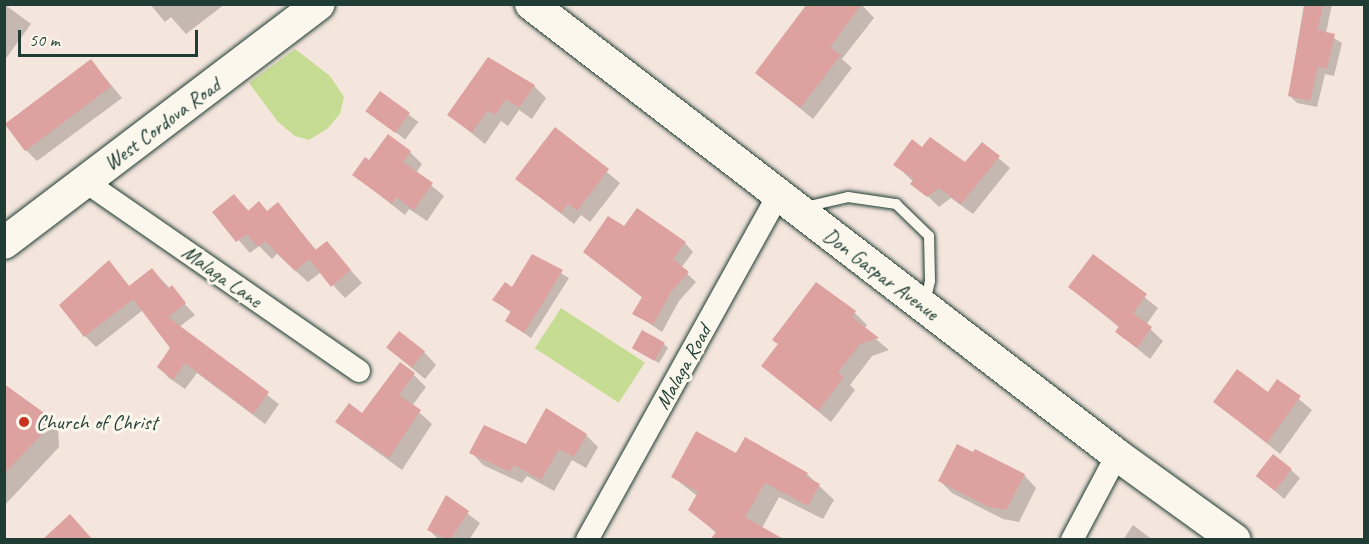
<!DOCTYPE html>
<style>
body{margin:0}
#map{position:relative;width:1369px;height:544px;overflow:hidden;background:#f5e6dd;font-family:Caveat,sans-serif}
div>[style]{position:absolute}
.green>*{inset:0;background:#c6dc92;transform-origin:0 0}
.shadow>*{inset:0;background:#0003;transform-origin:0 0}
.building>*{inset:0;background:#dda2a0;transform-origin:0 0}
.roads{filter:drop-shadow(0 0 2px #1f3d34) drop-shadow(0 0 2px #1f3d34)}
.lane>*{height:10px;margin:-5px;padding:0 5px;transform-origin:5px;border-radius:5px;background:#fbf7ec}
.street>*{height:22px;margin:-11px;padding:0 11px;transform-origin:11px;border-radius:11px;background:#fbf7ec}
.secondary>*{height:32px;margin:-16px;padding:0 16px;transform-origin:16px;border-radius:16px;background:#fbf7ec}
.dots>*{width:16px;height:16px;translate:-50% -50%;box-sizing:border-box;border:3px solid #fbf7ec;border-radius:50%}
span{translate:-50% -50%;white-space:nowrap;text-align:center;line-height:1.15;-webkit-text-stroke:6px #fbf7ec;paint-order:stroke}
.street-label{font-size:21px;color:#1f3d34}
.poi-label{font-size:21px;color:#1f3d34}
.left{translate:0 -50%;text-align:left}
.frame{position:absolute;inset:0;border:6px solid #1f3d34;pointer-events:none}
.scale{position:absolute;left:18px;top:30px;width:180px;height:27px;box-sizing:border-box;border:3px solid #1f3d34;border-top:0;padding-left:8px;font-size:18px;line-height:21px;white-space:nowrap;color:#1f3d34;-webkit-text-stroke:4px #fbf7ec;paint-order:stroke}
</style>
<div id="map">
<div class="green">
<i style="clip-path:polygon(295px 49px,330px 76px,344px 97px,340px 114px,327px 129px,309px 140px,295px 136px,278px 122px,249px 83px)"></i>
<i style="left:561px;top:308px;width:100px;height:48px;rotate:33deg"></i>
</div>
<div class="shadow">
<i style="clip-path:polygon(4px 4px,31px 24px,4px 61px)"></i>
<i style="clip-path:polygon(150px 4px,225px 4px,186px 34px,171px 17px,165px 22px)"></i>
<i style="clip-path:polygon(861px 4px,874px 18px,842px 59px,852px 68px,813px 119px,757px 73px)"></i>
<i style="clip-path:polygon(1304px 4px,1332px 4px,1326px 33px,1342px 43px,1334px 76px,1325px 74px,1317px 107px,1297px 103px,1289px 95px)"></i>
<i style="clip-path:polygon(91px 61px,122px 98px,37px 161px,25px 149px)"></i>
<i style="clip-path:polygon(534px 86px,546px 98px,532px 119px,519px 110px,508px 126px,501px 121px,485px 144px,449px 115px)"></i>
<i style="left:380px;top:93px;width:48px;height:22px;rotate:37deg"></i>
<i style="clip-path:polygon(555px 129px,620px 183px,590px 222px,581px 215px,574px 224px,517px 179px)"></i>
<i style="clip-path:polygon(982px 144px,1010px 168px,973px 214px,951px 198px,939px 207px,895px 164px,966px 165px)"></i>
<i style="clip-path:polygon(410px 152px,422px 164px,416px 173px,444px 196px,427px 221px,409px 209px,405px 215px,354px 175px,370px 162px)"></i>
<i style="clip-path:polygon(234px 196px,249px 211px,268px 212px,278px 204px,317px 251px,326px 243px,362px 283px,345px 298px,321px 272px,308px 282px,277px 254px,272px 259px,259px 246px,250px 253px,214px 212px)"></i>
<i style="clip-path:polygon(625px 228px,685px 243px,693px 252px,681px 268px,696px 282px,679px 301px,662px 332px,634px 313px,643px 298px,585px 252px)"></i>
<i style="clip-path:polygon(532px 256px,569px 278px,531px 338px,507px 321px,512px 313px,494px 300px,513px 289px)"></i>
<i style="clip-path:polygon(1093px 256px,1158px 308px,1146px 325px,1163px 341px,1150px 359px,1117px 332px,1120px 328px,1070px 287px)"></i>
<i style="clip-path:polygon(109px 262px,130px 287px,152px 270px,163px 281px,195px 315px,179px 327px,279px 404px,265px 424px,197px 373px,185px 389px,169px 378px,159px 367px,172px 348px,143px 310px,96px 347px,85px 336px)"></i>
<i style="clip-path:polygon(855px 313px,867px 325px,864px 329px,889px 350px,872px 356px,850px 385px,855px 390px,831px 422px,763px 366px,779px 345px)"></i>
<i style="clip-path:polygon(664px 344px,668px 348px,659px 363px,634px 348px)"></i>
<i style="clip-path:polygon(388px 348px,424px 352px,436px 365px,425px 379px)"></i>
<i style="clip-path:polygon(414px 375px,426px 387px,412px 406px,432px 424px,402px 470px,336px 422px,362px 415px)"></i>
<i style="clip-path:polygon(1277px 381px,1312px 410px,1280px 454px,1215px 402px,1268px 394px)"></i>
<i style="clip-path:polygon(4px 386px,58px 429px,59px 447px,4px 506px)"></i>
<i style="clip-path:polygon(586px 435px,598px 447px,586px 468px,572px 460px,554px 491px,527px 476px,522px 483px,483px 465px,471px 452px)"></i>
<i style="clip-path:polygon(736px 455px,807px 474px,834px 500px,823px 519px,779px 497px,762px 528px,717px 534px,690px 509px,697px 496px,673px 477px)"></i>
<i style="clip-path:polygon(1291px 470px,1300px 478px,1284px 499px,1258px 476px)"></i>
<i style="clip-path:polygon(1024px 475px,1036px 488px,1019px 522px,1003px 519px,952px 493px,939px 480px)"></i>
<i style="clip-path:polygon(446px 497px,480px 523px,469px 540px,439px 540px,429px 530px)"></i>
<i style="clip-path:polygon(1133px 525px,1150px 538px,1152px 540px,1123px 540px)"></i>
</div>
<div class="building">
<i style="clip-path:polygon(807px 4px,862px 4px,830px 47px,841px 55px,800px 108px,755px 73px)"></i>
<i style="clip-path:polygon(1305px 4px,1323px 4px,1318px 30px,1335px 34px,1327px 69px,1318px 67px,1310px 101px,1288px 96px)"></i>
<i style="clip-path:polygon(488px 57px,535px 85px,519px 108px,506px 99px,495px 115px,488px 110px,472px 133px,447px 115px)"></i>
<i style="left:91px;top:59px;width:34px;height:108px;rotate:53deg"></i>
<i style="left:380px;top:91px;width:37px;height:25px;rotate:36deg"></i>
<i style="clip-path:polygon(555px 127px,609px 169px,577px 211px,568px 204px,561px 213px,515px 179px)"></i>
<i style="clip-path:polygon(388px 134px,411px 151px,403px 162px,433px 183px,414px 210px,396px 197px,392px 204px,352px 175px,365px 157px,369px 160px)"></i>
<i style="clip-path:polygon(930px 137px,965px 162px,982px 142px,1000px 156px,961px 204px,939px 188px,927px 197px,910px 184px,914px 179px,893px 165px,912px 139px,922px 147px)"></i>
<i style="clip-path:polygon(234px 194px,248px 211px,259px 201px,267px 211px,278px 202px,315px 250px,327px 241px,351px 270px,331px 287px,309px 259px,295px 271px,265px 241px,258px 247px,247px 234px,236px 242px,212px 212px)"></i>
<i style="clip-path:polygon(637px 208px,686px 242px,673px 259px,689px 272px,671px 292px,653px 325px,632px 314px,642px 297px,583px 252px,608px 216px,624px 226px)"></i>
<i style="clip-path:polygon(532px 254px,563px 270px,524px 333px,505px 321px,511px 311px,492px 300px,505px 282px,512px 287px)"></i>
<i style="clip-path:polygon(1093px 254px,1147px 294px,1133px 313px,1152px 327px,1137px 348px,1115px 332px,1119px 326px,1068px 287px)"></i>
<i style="clip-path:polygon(109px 260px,129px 286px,152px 268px,168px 289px,172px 285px,186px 303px,168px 317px,269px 392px,253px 414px,185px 363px,173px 380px,157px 367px,170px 348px,133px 299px,84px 337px,59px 305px)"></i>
<i style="clip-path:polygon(816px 282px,856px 311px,852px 317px,879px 338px,860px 344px,838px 372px,844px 377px,818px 411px,761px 366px,778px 344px,772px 340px)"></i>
<i style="left:642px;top:330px;width:26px;height:21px;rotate:29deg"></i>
<i style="left:399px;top:331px;width:33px;height:21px;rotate:38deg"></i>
<i style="clip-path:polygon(400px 362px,415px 373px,399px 395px,421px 410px,389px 458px,335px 422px,349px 403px,362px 413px)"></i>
<i style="clip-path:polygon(1237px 369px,1268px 392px,1277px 379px,1301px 396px,1267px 443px,1213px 402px)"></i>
<i style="clip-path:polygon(4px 384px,43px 412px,45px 431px,4px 474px)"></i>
<i style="clip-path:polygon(546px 408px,587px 434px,574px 457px,559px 449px,541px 480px,514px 465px,510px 472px,469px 453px,484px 425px,526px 444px)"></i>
<i style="clip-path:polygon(696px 431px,736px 453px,745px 437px,808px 473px,805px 476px,820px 484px,808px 506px,765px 483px,745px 517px,785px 540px,710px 540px,716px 532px,688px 510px,698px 492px,671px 477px)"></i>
<i style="clip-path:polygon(957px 444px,973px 452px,975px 449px,1025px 474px,1006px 510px,989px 507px,938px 481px)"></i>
<i style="left:1273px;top:454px;width:24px;height:28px;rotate:38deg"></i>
<i style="clip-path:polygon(446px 495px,469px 511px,450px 540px,427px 530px)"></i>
<i style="clip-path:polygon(70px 514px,93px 540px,42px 540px)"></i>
</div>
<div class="roads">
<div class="lane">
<i style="left:805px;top:207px;width:44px;rotate:-13.1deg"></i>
<i style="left:848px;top:197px;width:49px;rotate:8.3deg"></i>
<i style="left:896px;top:204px;width:46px;rotate:44.1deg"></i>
<i style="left:929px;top:236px;width:45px;rotate:88.7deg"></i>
<i style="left:930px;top:281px;width:23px;rotate:103deg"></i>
</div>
<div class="street">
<i style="left:86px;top:182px;width:332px;rotate:34.7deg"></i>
<i style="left:587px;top:540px;width:394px;rotate:-61deg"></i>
<i style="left:1072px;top:540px;width:96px;rotate:-62.1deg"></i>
</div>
<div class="secondary">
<i style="left:531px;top:4px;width:739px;rotate:37.58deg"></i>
<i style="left:1117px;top:455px;width:145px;rotate:35.8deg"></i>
<i style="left:4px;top:243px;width:395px;rotate:-37.2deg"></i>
</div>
</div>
<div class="dots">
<i style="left:24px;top:422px;background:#c8321e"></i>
</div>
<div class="street-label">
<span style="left:162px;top:124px;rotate:-37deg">West Cordova Road</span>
<span style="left:881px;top:274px;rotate:37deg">Don Gaspar Avenue</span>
<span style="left:222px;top:276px;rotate:35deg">Malaga Lane</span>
<span style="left:683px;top:367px;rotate:-61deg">Malaga Road</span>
</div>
<div class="poi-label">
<span class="left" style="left:36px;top:422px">Church of Christ</span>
</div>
<div class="frame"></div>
<div class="scale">50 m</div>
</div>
